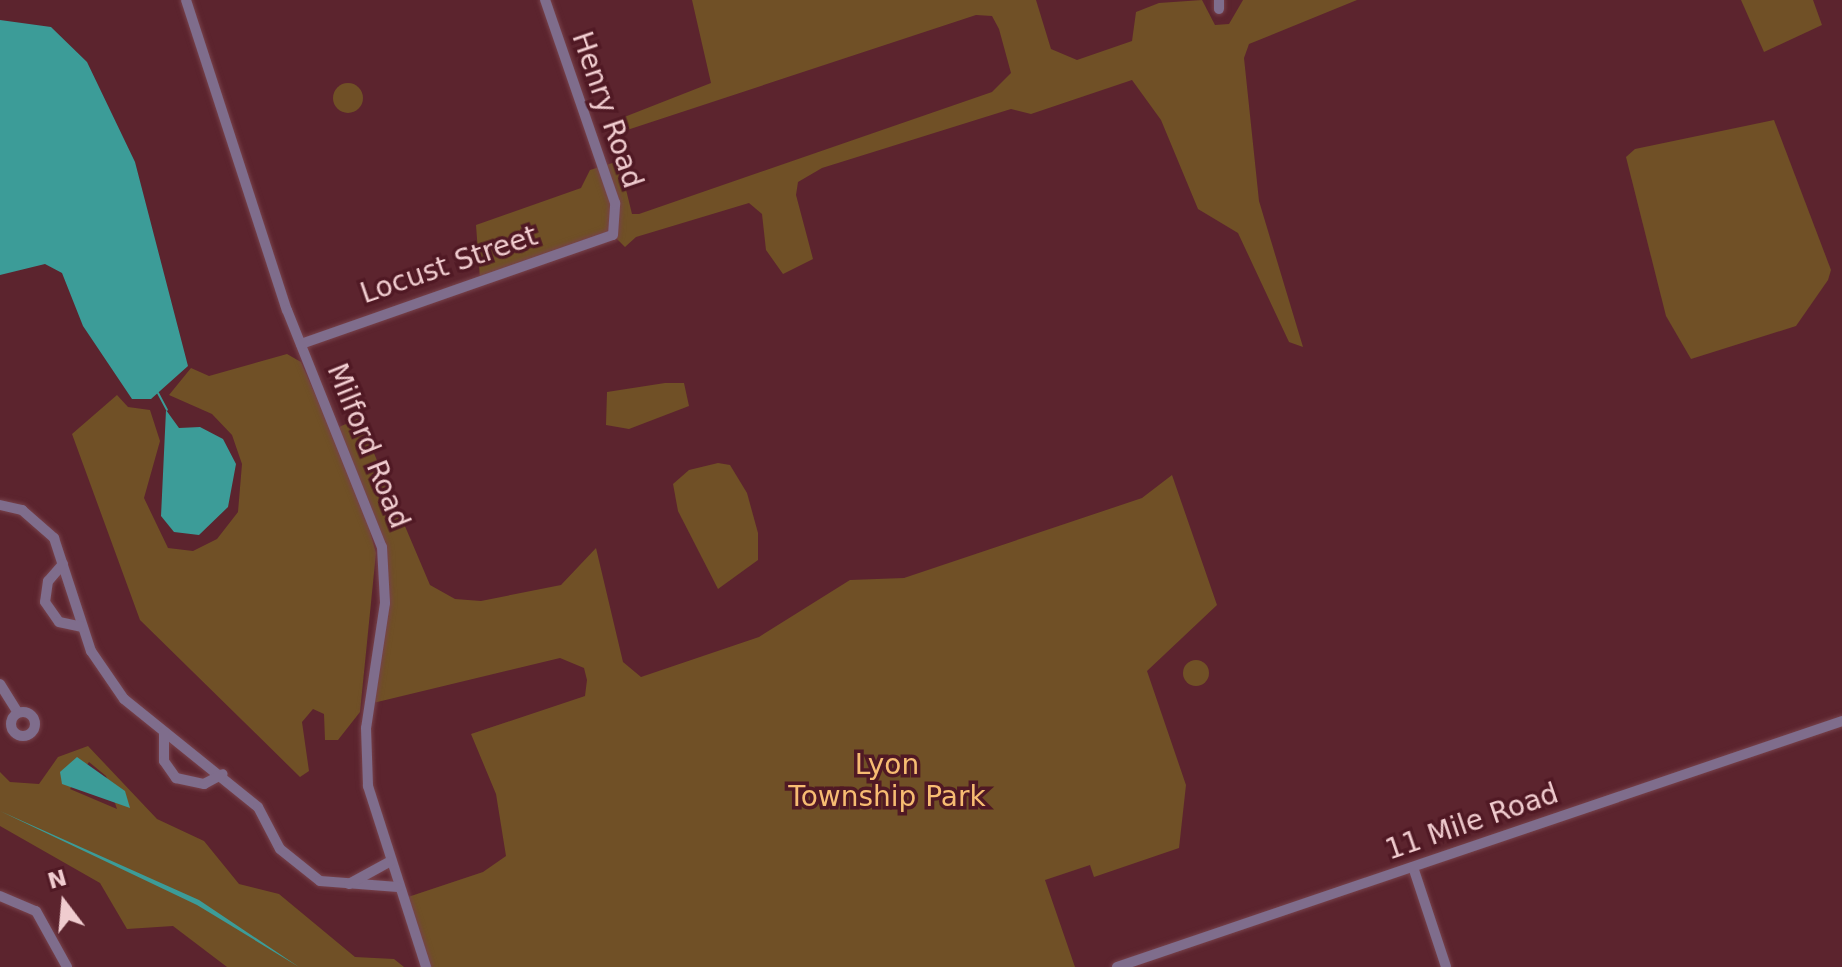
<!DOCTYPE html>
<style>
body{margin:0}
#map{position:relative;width:1842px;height:967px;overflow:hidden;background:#5c242e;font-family:"DejaVu Sans",sans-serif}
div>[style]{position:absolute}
.green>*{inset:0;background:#705026}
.round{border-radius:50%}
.water>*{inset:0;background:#3c9c98}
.stream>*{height:2px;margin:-1px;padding:0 1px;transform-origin:1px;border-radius:1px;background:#3c9c98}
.roads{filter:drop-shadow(0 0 2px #77424b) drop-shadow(0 0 2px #77424b)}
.minor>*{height:10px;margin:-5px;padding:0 5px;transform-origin:5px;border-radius:5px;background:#7f6d8c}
.minor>.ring{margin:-5px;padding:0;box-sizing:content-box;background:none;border:10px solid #7f6d8c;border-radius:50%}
span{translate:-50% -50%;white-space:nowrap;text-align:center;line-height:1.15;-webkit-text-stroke:7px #501924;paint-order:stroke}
.street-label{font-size:28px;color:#f0cccf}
.park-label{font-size:28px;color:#f7bc72}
.north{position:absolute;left:24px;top:863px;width:80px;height:80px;-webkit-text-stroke:6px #501924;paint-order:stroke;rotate:344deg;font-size:22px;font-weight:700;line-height:32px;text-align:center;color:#f0cccf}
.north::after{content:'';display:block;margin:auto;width:28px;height:36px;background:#f0cccf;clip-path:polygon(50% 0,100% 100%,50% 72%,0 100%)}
</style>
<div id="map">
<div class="green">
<i style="clip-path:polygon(692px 0,1036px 0,1051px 49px,1077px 60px,1132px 41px,1136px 12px,1159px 3px,1202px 0,1215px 25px,1229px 24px,1243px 0,1357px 0,1249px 44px,1244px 58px,1259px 201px,1303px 347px,1289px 342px,1238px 233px,1198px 209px,1161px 120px,1132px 80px,1031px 114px,1011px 109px,822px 168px,798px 182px,796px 195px,813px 259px,783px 274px,766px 250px,762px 214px,749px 203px,636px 237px,625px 247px,613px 235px,480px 279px,476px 225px,581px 188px,590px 170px,619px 161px,632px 214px,639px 214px,992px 92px,1011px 73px,999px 29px,992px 16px,976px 15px,615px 134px,609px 123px,711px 83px)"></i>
<i style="clip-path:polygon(1741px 0,1813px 0,1822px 25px,1764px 52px)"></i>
<i class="round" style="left:333px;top:83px;width:30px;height:30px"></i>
<i style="clip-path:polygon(1774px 120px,1831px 270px,1828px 280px,1796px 326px,1691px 359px,1666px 316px,1626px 157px,1635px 149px)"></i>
<i style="clip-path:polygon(287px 354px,301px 362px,361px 499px,376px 553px,360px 712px,338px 740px,325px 740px,324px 714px,313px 709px,302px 722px,309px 771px,300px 777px,140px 620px,72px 434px,117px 395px,128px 407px,150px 410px,160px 441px,144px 498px,168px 548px,193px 551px,217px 539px,238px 512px,242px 464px,232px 435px,212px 414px,169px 395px,191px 368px,209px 376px)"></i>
<i style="clip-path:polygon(665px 383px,684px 383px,689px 406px,629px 429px,606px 425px,607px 392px)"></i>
<i style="clip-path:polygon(359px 418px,430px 585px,455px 599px,481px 601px,561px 585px,596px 548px,623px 662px,641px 677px,759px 637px,850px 580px,904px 578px,1142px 498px,1172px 475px,1217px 605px,1147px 671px,1186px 785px,1179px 848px,1094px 877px,1090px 865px,1045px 880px,1075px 967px,426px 967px,402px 899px,483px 872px,506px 856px,496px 794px,471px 734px,585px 696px,587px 680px,584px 668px,560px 658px,369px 704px,385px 603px,382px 547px,337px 428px)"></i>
<i style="clip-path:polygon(718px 463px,730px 465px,747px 493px,758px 533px,758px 560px,718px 589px,678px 511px,673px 484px,689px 470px)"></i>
<i class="round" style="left:1183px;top:660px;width:26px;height:26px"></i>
<i style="clip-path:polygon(evenodd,88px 746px,157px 819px,204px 841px,239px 884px,279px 894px,355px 957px,394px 959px,404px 967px,227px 967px,173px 926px,127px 929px,100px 883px,0 826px,0 772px,10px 782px,39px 784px,58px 757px,88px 746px,89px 762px,106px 776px,117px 809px,70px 789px,89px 762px)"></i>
</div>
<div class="water">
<i style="clip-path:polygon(0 20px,51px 27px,87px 62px,135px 162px,188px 366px,151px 399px,132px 399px,83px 326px,62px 273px,45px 264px,0 275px)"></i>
<i style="clip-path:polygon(166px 410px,179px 428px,200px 427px,223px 439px,236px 464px,228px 507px,199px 535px,174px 532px,161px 516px)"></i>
<i style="clip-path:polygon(77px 757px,125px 791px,130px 808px,62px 784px,60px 772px)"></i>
<i style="clip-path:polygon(0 811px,199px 900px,299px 967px,197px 905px)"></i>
</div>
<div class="stream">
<i style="left:158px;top:393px;width:19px;rotate:62deg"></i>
</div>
<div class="roads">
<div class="minor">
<i style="left:186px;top:0;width:326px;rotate:72deg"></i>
<i style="left:287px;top:310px;width:255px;rotate:68.2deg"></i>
<i style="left:382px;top:547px;width:56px;rotate:86.9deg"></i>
<i style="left:385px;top:603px;width:126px;rotate:98.6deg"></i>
<i style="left:366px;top:728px;width:58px;rotate:88deg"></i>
<i style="left:368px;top:786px;width:190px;rotate:72.2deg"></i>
<i style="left:1219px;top:9px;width:9px;rotate:-90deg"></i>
<i style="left:301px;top:344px;width:330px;rotate:-19.3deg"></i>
<i style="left:613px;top:235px;width:32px;rotate:-86deg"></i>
<i style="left:615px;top:203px;width:215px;rotate:-109deg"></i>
<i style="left:0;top:505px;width:23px;rotate:13deg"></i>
<i style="left:22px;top:510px;width:43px;rotate:41.2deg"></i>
<i style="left:54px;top:538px;width:119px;rotate:71.9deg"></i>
<i style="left:91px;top:651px;width:58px;rotate:55.5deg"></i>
<i style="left:124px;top:699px;width:172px;rotate:38.9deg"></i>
<i style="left:258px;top:807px;width:47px;rotate:62.4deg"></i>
<i style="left:280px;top:849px;width:51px;rotate:38.7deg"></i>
<i style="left:320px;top:881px;width:78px;rotate:4.4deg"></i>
<i style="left:63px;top:564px;width:23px;rotate:131deg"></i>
<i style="left:48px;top:581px;width:21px;rotate:98deg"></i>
<i style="left:45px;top:602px;width:24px;rotate:55deg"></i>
<i style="left:59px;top:622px;width:24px;rotate:12deg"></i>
<i style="left:0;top:684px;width:34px;rotate:58deg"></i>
<i class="ring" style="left:11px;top:712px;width:14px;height:14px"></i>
<i style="left:164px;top:732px;width:29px;rotate:90deg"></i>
<i style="left:164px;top:761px;width:21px;rotate:55deg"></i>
<i style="left:176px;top:778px;width:29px;rotate:12deg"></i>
<i style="left:204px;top:784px;width:21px;rotate:-28deg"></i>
<i style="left:1413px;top:867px;width:105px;rotate:71.7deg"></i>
<i style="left:349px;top:884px;width:46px;rotate:-28.8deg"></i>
<i style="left:0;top:896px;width:39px;rotate:23deg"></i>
<i style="left:36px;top:911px;width:64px;rotate:61deg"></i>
<i style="left:1117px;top:967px;width:766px;rotate:-18.74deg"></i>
</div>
</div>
<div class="street-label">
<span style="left:607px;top:110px;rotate:71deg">Henry Road</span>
<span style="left:449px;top:265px;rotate:-19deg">Locust Street</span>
<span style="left:368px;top:446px;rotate:68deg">Milford Road</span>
<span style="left:1472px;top:822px;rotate:-19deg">11 Mile Road</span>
</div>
<div class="park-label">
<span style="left:887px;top:781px">Lyon<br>Township Park</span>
</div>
<div class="north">N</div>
</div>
